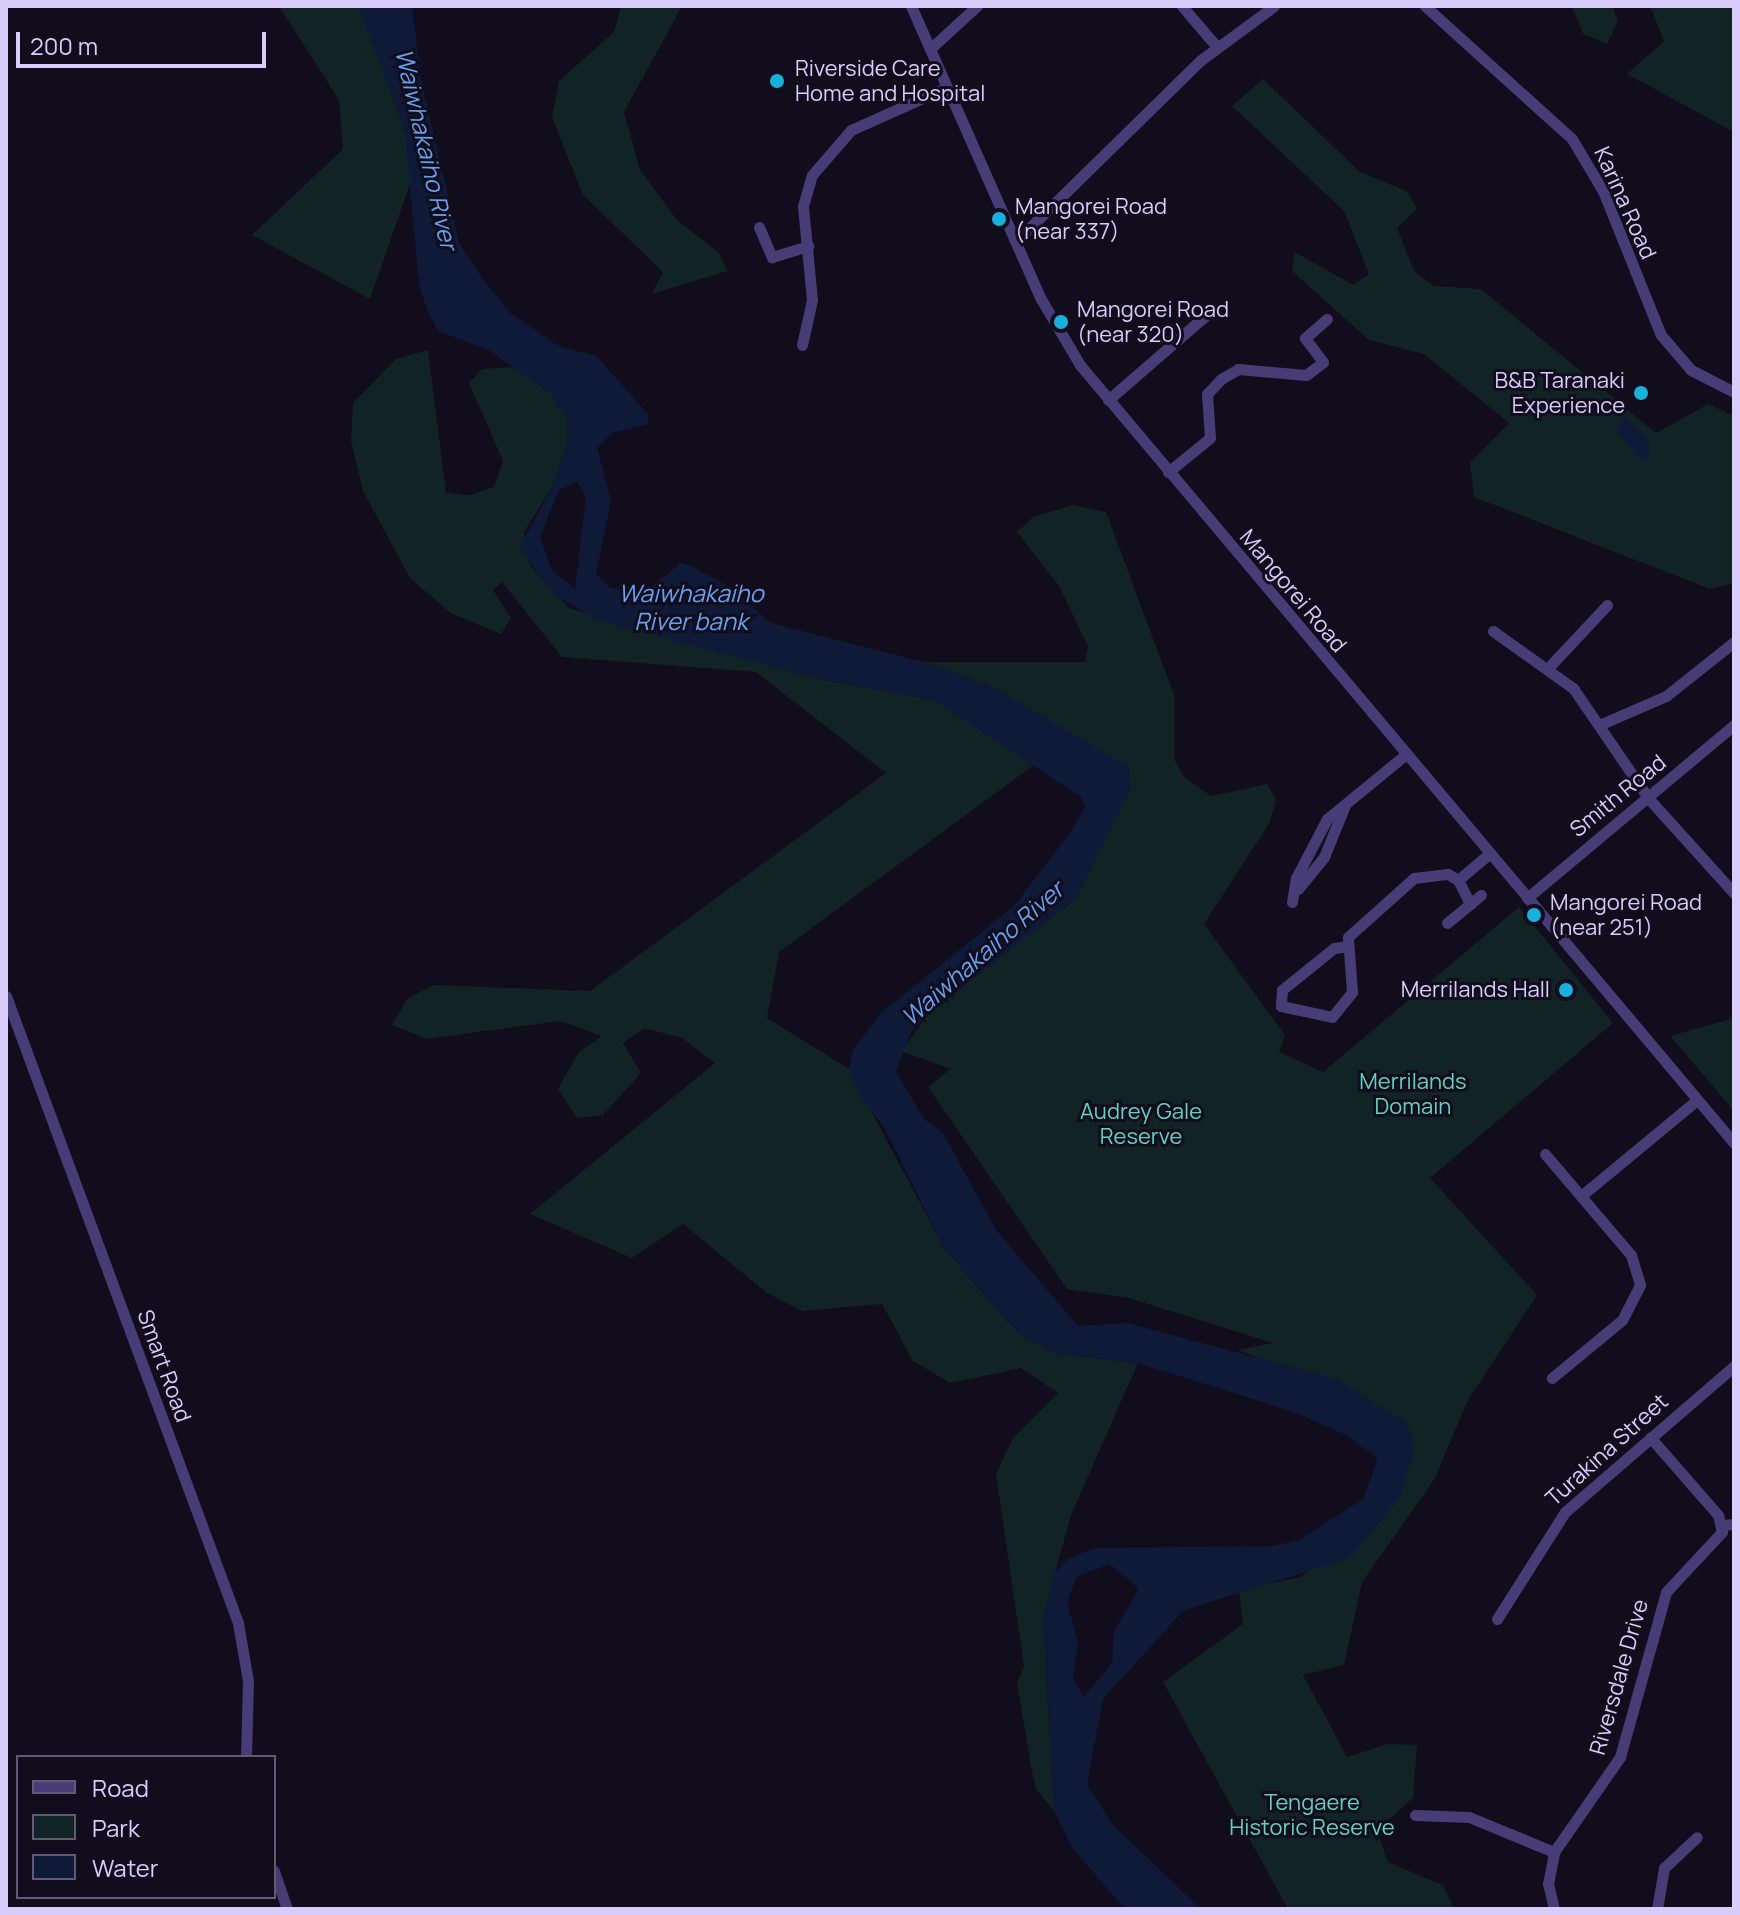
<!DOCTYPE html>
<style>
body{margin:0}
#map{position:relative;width:1740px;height:1915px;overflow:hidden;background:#110d1c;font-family:Manrope,sans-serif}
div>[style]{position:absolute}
.green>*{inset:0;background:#112325}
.water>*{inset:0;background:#0f1a39}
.minor>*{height:11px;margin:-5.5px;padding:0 5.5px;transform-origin:5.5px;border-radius:5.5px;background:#463d76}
.dots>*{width:22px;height:22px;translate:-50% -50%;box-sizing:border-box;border:4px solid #110d1c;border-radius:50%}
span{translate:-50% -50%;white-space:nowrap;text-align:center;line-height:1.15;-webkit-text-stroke:6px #110d1c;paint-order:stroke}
.poi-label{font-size:22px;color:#d8cdfa}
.left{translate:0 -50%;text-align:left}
.right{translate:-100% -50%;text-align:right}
.street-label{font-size:22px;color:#d8cdfa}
.park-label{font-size:22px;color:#62d1c2}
.water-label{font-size:24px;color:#67a0ee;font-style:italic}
.frame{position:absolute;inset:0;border:8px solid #d8cdfa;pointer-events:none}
.legend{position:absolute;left:16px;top:1755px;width:260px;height:144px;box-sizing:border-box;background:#110d1c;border:2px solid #615a75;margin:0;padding:10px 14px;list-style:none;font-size:24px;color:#d8cdfa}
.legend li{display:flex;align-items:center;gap:16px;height:40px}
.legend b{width:40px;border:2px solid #615a75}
.scale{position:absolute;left:16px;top:32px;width:250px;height:36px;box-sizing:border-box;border:4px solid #d8cdfa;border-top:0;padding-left:10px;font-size:24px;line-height:28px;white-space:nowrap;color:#d8cdfa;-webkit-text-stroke:6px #110d1c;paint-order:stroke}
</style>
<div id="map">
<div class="green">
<i style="clip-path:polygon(279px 6px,359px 6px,405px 131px,413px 175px,370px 299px,252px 235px,343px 149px,339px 100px)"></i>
<i style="clip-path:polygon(621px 6px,681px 8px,624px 112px,640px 170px,677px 220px,719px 253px,727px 271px,652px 294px,663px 272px,583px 195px,552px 117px,559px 81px,614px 32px)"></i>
<i style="clip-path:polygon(1572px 6px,1612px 6px,1618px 21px,1607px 44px,1583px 34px)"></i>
<i style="clip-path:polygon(1650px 6px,1734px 6px,1734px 132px,1627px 74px,1664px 41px)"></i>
<i style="clip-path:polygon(1263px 79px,1360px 172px,1406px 191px,1417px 208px,1397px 228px,1414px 271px,1434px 286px,1481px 289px,1656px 433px,1708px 404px,1734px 416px,1734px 583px,1710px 589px,1474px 497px,1470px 463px,1509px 423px,1424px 354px,1369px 340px,1292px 271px,1295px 252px,1353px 285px,1369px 274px,1344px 211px,1232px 106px)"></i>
<i style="clip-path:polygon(428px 350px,446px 493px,470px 495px,494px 487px,503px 461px,469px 383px,482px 369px,515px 367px,552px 394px,567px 420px,568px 441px,554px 484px,524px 532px,530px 565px,569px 608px,823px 680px,934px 700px,1034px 765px,779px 952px,767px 1018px,849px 1069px,944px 1248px,1018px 1333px,1059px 1354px,1138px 1363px,1071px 1515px,1043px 1617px,1054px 1811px,1036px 1789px,1031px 1766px,1017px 1684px,1024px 1666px,996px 1474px,1013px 1438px,1058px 1393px,1021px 1368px,950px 1383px,913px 1361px,882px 1304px,802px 1311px,767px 1293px,683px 1224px,632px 1258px,530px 1214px,715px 1063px,682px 1038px,644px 1028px,623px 1043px,641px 1073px,603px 1115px,577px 1118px,558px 1089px,579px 1052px,602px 1036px,560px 1021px,426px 1039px,392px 1025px,408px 998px,434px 985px,590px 991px,886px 773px,756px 672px,562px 657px,502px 582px,493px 590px,511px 618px,501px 634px,452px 614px,410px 578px,363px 491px,351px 441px,353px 403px,396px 359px)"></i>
<i style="clip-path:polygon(1073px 505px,1106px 512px,1174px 695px,1174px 759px,1183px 776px,1211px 796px,1267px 784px,1276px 800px,1270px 822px,1204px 924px,1285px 1035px,1279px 1052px,1323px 1072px,1519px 907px,1613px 1023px,1430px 1178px,1537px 1295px,1467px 1402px,1434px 1480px,1362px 1582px,1344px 1665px,1303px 1675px,1347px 1757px,1388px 1744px,1417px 1745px,1413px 1798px,1379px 1828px,1379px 1837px,1388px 1862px,1443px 1885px,1454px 1909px,1288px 1909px,1163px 1682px,1243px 1624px,1239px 1590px,1301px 1577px,1401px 1496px,1337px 1379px,1288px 1370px,1238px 1350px,1273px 1343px,1129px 1298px,1067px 1289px,928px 1087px,951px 1069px,901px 1051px,931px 1011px,1074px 900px,1131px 787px,993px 687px,923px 662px,1085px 662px,1088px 646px,1059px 586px,1017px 532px,1033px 517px)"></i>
<i style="clip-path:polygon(1734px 1018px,1734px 1111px,1670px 1036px)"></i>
</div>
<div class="water">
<i style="clip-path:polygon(evenodd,359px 6px,412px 6px,421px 79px,459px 243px,484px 281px,510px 313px,559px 346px,596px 356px,648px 414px,648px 424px,612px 433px,597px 448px,611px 501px,596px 574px,609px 587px,644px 592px,681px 563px,693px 567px,731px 588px,771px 623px,923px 662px,993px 687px,1129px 767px,1131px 787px,1074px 900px,931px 1011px,910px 1034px,896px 1072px,924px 1119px,943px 1133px,996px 1230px,1078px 1326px,1127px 1323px,1337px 1379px,1406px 1422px,1415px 1447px,1401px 1496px,1350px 1558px,1184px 1610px,1103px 1699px,1087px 1785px,1113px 1825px,1201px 1909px,1125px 1909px,1073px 1849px,1054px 1811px,1043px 1617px,1053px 1575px,1069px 1558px,1095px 1548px,1273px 1546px,1300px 1540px,1363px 1499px,1378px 1458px,1344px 1434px,1294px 1412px,1138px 1363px,1059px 1354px,1018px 1333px,944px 1248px,884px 1127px,858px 1093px,849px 1069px,853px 1050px,881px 1013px,1014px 906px,1072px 830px,1085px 807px,1081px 797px,934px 700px,823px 680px,599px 621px,552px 593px,520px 547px,554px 484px,568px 441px,567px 420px,551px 394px,487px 349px,438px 331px,428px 312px,419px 285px,405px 131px,359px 6px,577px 482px,586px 497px,575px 589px,552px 570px,540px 537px,559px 490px,577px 482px,359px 6px,1110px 1564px,1139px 1589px,1114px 1632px,1112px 1663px,1084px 1697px,1073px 1678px,1078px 1643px,1067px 1602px,1077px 1576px,1110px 1564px)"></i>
<i style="clip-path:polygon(1624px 417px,1648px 437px,1649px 457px,1639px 459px,1616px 429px)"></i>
</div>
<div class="minor">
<i style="left:911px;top:6px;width:321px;rotate:66.1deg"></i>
<i style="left:1041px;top:299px;width:77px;rotate:59.4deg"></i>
<i style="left:1080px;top:365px;width:1016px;rotate:49.95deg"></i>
<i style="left:1182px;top:6px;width:54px;rotate:49.5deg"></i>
<i style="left:1425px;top:6px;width:198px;rotate:42.1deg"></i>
<i style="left:1572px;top:139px;width:61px;rotate:59.2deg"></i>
<i style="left:1603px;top:191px;width:155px;rotate:68.1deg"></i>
<i style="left:1661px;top:335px;width:46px;rotate:49.4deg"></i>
<i style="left:1691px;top:370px;width:48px;rotate:27.1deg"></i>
<i style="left:930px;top:49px;width:64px;rotate:-42.5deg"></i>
<i style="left:759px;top:227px;width:33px;rotate:67deg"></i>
<i style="left:772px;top:257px;width:38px;rotate:-17deg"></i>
<i style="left:1016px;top:241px;width:259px;rotate:-44.4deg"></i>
<i style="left:1201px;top:60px;width:91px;rotate:-36.5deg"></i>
<i style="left:802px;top:345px;width:46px;rotate:-77.5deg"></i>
<i style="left:812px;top:300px;width:94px;rotate:-95.5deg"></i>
<i style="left:803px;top:206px;width:32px;rotate:-74deg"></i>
<i style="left:812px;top:175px;width:60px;rotate:-49.1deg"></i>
<i style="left:851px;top:130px;width:105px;rotate:-24.1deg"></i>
<i style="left:1108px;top:400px;width:139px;rotate:-40.9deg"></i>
<i style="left:1168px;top:472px;width:54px;rotate:-39deg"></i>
<i style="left:1210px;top:438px;width:44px;rotate:-93.9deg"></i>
<i style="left:1207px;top:394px;width:21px;rotate:-47deg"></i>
<i style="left:1221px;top:379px;width:20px;rotate:-30deg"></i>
<i style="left:1238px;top:369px;width:68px;rotate:5deg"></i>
<i style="left:1306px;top:375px;width:21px;rotate:-37deg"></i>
<i style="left:1323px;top:362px;width:30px;rotate:-127deg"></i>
<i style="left:1305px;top:338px;width:29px;rotate:-41deg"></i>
<i style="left:1493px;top:631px;width:98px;rotate:35.5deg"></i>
<i style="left:1573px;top:688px;width:135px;rotate:55.6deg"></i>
<i style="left:1649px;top:799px;width:127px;rotate:47.9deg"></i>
<i style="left:1549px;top:667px;width:85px;rotate:-46.9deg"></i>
<i style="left:1599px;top:725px;width:73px;rotate:-23.4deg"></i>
<i style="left:1666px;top:696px;width:87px;rotate:-38.5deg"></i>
<i style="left:1458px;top:880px;width:27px;rotate:63deg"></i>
<i style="left:1298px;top:889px;width:41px;rotate:-50.9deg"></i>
<i style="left:1324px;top:857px;width:56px;rotate:-68deg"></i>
<i style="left:1527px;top:898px;width:270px;rotate:-39.9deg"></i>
<i style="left:1292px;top:902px;width:24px;rotate:-81deg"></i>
<i style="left:1296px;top:878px;width:67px;rotate:-62.3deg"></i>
<i style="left:1327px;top:819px;width:101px;rotate:-39.4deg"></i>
<i style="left:1447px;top:923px;width:44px;rotate:-39.5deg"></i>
<i style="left:1348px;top:946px;width:14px;rotate:172deg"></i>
<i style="left:1334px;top:948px;width:67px;rotate:141.1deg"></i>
<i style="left:1282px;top:990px;width:16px;rotate:94deg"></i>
<i style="left:1281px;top:1006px;width:52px;rotate:12.2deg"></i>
<i style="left:1332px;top:1017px;width:32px;rotate:-51deg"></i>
<i style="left:1352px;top:992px;width:55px;rotate:-94.2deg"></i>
<i style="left:1348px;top:937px;width:89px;rotate:-41.8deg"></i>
<i style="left:1414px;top:878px;width:34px;rotate:-7deg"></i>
<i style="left:1448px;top:874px;width:12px;rotate:31deg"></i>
<i style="left:1458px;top:880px;width:40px;rotate:-40deg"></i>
<i style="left:6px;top:996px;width:669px;rotate:69.69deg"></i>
<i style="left:238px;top:1623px;width:59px;rotate:80.2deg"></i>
<i style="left:248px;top:1681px;width:76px;rotate:91.5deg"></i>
<i style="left:1545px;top:1154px;width:133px;rotate:49.6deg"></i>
<i style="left:1631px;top:1255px;width:31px;rotate:73deg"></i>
<i style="left:1640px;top:1285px;width:39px;rotate:117deg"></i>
<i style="left:1622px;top:1320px;width:91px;rotate:140.4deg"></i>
<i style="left:1581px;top:1196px;width:149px;rotate:-39.6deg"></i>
<i style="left:1722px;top:1525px;width:12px;rotate:-5deg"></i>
<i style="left:1497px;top:1619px;width:127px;rotate:-57.6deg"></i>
<i style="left:1565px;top:1512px;width:223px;rotate:-40.8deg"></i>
<i style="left:1415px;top:1815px;width:54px;rotate:2.1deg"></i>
<i style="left:1469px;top:1817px;width:92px;rotate:22.4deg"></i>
<i style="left:274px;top:1871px;width:40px;rotate:71.1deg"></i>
<i style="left:1554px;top:1909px;width:26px;rotate:-103deg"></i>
<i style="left:1548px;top:1884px;width:33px;rotate:-79deg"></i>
<i style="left:1554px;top:1852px;width:116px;rotate:-55.2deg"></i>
<i style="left:1620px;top:1757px;width:171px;rotate:-74.4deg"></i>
<i style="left:1666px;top:1592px;width:82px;rotate:-47deg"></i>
<i style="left:1722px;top:1532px;width:17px;rotate:-103deg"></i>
<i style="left:1718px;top:1515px;width:103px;rotate:-131.1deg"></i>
<i style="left:1657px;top:1909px;width:42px;rotate:-80.3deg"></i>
<i style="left:1664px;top:1868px;width:45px;rotate:-43.2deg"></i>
</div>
<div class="dots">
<i style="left:777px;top:81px;background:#18b1db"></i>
<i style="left:999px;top:219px;background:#18b1db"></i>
<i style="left:1061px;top:322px;background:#18b1db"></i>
<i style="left:1641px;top:393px;background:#18b1db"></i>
<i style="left:1534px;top:915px;background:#18b1db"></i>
<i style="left:1566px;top:990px;background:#18b1db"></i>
</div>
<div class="poi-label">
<span class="left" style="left:795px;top:81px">Riverside Care<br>Home and Hospital</span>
<span class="left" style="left:1015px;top:219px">Mangorei Road<br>(near 337)</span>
<span class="left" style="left:1077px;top:322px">Mangorei Road<br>(near 320)</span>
<span class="right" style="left:1625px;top:393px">B&amp;B Taranaki<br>Experience</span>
<span class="left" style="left:1550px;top:915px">Mangorei Road<br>(near 251)</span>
<span class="right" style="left:1550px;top:990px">Merrilands Hall</span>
</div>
<div class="street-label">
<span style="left:1625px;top:203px;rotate:66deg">Karina Road</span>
<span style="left:1293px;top:591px;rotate:50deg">Mangorei Road</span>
<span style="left:1618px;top:796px;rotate:-39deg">Smith Road</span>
<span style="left:164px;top:1366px;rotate:70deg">Smart Road</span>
<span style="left:1607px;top:1450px;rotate:-42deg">Turakina Street</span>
<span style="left:1619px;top:1677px;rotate:-74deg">Riversdale Drive</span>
</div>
<div class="park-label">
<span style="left:1413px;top:1094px">Merrilands<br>Domain</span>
<span style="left:1141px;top:1124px">Audrey Gale<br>Reserve</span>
<span style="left:1312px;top:1815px">Tengaere<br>Historic Reserve</span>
</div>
<div class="water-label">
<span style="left:427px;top:149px;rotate:77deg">Waiwhakaiho River</span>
<span style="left:691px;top:607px">Waiwhakaiho<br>River bank</span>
<span style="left:982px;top:953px;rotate:-41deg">Waiwhakaiho River</span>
</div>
<div class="frame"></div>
<ul class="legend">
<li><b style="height:10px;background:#463d76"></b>Road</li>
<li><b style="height:22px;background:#112325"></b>Park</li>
<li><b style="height:22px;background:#0f1a39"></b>Water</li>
</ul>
<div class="scale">200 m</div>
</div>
